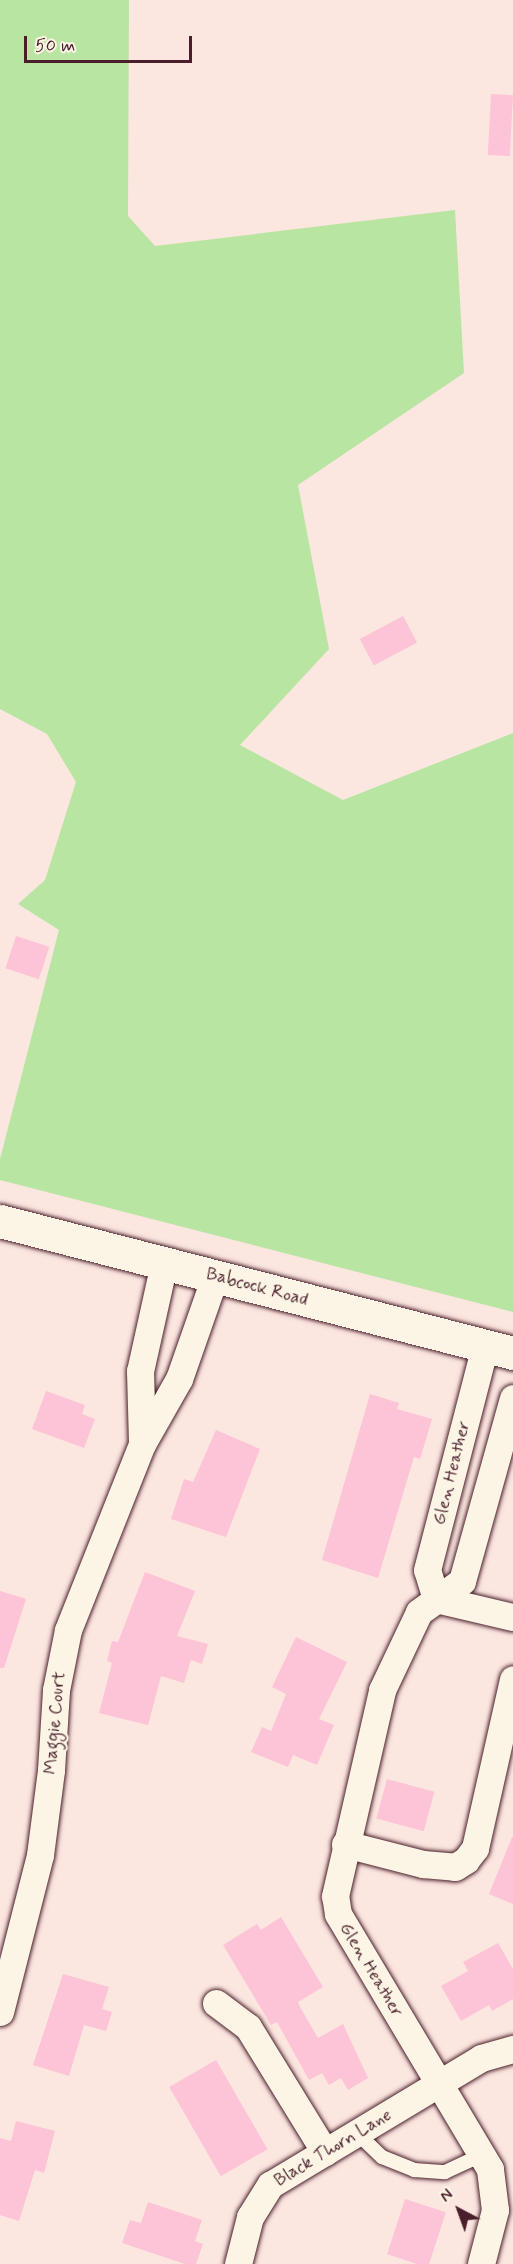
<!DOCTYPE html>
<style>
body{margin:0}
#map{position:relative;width:513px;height:2264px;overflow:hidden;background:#fce6e0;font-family:Mynerve,sans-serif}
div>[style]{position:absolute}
.green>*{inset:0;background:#b8e5a2}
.building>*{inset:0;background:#fdc3d6;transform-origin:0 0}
.roads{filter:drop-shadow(0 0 2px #4a1f2b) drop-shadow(0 0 2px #4a1f2b)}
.lane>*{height:14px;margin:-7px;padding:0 7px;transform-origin:7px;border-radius:7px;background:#fcf5e5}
.street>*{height:27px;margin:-13.5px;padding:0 13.5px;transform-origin:13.5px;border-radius:13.5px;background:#fcf5e5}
.secondary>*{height:33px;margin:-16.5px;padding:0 16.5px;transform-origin:16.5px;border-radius:16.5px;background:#fcf5e5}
span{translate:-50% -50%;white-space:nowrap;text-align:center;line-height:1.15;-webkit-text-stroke:4.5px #fcf5e5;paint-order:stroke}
.street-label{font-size:18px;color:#4a1f2b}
.north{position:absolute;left:429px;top:2180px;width:60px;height:60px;-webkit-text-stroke:4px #fcf5e5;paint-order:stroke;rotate:319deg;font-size:16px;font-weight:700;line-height:24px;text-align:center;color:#4a1f2b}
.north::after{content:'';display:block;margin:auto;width:21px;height:27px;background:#4a1f2b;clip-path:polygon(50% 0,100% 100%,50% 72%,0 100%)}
.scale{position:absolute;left:24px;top:36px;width:168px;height:27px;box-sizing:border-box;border:3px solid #4a1f2b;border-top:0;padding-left:8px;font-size:18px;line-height:21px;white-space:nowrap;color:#4a1f2b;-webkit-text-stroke:4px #fcf5e5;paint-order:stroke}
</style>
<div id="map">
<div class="green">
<i style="clip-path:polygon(0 0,129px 0,128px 216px,155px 246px,455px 210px,464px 373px,298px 485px,329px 649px,240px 745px,343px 800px,513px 733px,513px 1312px,0 1180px,0 1159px,59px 930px,18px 904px,45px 880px,76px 782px,47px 734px,0 709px)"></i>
</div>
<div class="building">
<i style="left:491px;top:94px;width:22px;height:61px;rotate:3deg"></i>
<i style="left:403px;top:616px;width:30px;height:49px;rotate:62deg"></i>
<i style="left:16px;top:936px;width:35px;height:34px;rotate:18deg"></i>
<i style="clip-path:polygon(46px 1391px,85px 1405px,82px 1414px,95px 1419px,84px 1448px,32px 1429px)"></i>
<i style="clip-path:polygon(370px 1394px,399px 1403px,397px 1409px,432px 1419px,420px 1459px,414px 1457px,378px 1578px,322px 1560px)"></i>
<i style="clip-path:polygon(216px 1430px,260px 1449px,226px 1537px,171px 1519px,184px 1479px,193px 1482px)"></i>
<i style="clip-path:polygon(145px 1572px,195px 1591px,177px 1636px,208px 1644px,202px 1664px,191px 1660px,184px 1683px,161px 1676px,148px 1725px,99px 1713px,112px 1663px,107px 1661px,112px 1641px,118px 1642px)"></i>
<i style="clip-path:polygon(0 1591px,26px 1599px,4px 1668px,0 1668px)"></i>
<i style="clip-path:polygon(296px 1637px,347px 1662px,319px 1719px,334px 1725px,317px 1765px,293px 1755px,288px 1767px,251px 1752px,262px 1727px,271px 1731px,286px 1694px,272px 1687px)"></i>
<i style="left:387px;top:1779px;width:49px;height:41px;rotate:15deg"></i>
<i style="clip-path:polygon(512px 1837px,513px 1837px,513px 1904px,489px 1894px)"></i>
<i style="clip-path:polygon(281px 1917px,323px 1987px,298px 2002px,300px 2007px,318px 2038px,343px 2024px,368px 2078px,348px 2090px,341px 2078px,329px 2085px,322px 2073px,309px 2080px,277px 2022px,271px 2025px,223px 1945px,257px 1924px,261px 1930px)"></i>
<i style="clip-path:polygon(498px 1943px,513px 1969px,513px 1999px,492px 2011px,489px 2005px,461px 2021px,441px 1986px,468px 1971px,463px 1962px)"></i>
<i style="clip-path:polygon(63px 1974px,109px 1987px,102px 2009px,112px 2012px,106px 2031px,84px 2025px,69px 2076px,33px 2065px)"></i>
<i style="left:216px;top:2060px;width:103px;height:54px;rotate:60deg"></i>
<i style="clip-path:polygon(16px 2121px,55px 2131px,44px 2173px,35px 2170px,19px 2221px,0 2215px,0 2138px,11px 2141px)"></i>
<i style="left:405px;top:2199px;width:43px;height:58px;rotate:18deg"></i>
<i style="clip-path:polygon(148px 2202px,202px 2220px,195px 2241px,203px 2244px,196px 2264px,185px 2264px,122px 2243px,130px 2220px,141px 2223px)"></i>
</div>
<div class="roads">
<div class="lane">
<i style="left:357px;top:2133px;width:35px;rotate:44deg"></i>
<i style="left:382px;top:2157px;width:35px;rotate:22deg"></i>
<i style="left:414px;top:2170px;width:31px;rotate:4deg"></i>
<i style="left:445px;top:2172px;width:40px;rotate:-25deg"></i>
</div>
<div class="street">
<i style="left:164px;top:1263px;width:111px;rotate:102.5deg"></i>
<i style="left:140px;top:1371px;width:73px;rotate:88.4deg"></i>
<i style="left:142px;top:1444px;width:75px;rotate:-60.4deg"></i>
<i style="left:179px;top:1379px;width:109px;rotate:-70.7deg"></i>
<i style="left:436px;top:1599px;width:30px;rotate:-107deg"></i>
<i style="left:427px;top:1570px;width:231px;rotate:-75.5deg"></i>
<i style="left:436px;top:1599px;width:79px;rotate:13.2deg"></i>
<i style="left:345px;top:1844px;width:81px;rotate:14.4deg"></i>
<i style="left:423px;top:1864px;width:32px;rotate:5deg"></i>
<i style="left:455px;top:1867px;width:13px;rotate:-32deg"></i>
<i style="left:466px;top:1860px;width:15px;rotate:-53deg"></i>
<i style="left:475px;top:1848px;width:173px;rotate:-77.3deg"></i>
<i style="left:216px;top:2003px;width:40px;rotate:37deg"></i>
<i style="left:248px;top:2027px;width:147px;rotate:58.4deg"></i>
<i style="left:0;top:2012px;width:162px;rotate:-75.7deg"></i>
<i style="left:40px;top:1855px;width:86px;rotate:-82.6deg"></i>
<i style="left:51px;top:1770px;width:80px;rotate:-86.4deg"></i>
<i style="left:56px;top:1690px;width:61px;rotate:-78.7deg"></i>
<i style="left:68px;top:1630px;width:200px;rotate:-68.3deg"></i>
<i style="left:238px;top:2264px;width:49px;rotate:-75.7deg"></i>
<i style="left:250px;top:2217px;width:38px;rotate:-58deg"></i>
<i style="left:270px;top:2185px;width:246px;rotate:-31deg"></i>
<i style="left:481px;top:2058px;width:33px;rotate:-16deg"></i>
<i style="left:481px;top:2264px;width:56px;rotate:-75.5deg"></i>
<i style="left:495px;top:2210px;width:41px;rotate:-97deg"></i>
<i style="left:490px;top:2169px;width:297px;rotate:-120.8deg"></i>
<i style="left:338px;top:1914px;width:18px;rotate:-99deg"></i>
<i style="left:335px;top:1896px;width:211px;rotate:-77.1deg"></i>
<i style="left:382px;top:1690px;width:86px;rotate:-64.6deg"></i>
<i style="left:419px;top:1612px;width:53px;rotate:-35.8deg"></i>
<i style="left:462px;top:1581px;width:190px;rotate:-74.4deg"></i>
</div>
<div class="secondary">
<i style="left:0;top:1221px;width:530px;rotate:14.43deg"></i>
</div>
</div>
<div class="street-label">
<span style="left:257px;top:1287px;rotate:15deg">Babcock Road</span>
<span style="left:452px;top:1473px;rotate:-76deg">Glen Heather</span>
<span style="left:55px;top:1723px;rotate:-85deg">Maggie Court</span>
<span style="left:371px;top:1970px;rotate:59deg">Glen Heather</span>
<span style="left:333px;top:2148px;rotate:-31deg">Black Thorn Lane</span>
</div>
<div class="north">N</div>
<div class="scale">50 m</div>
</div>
